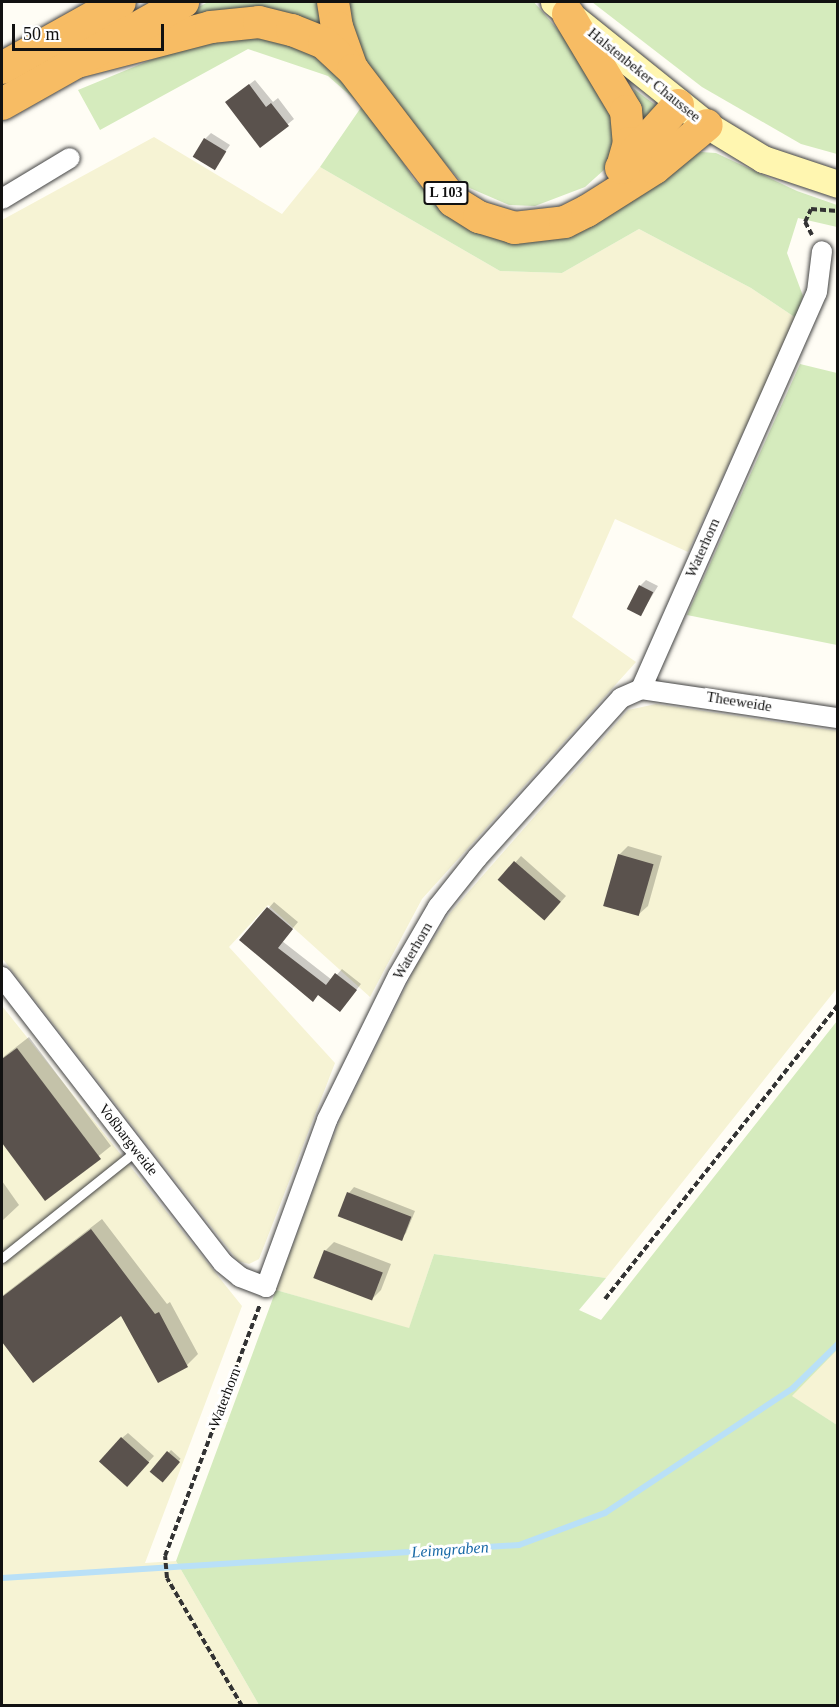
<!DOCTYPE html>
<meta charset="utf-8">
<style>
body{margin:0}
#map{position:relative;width:839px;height:1707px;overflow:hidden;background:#fffdf5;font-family:Georgia,serif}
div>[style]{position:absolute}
.farmland>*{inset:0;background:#f6f3d4}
.green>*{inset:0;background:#d5ebbd}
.shadow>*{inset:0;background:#0003;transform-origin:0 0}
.stream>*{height:6px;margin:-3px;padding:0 3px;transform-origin:3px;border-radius:3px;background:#b9e0f7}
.building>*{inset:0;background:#5a524d;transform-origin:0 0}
.path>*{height:4px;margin-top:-2px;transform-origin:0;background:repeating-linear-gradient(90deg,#333 0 6px,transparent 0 9px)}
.roads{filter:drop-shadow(0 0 2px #444) drop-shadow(0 0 2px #444)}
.service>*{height:9px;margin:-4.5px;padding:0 4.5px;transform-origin:4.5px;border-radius:4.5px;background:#fff}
.minor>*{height:20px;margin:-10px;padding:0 10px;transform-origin:10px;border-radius:10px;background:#fff}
.secondary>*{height:27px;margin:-13.5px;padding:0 13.5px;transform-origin:13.5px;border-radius:13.5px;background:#fff6b0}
.trunk>*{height:32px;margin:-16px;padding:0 16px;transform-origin:16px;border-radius:16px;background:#f7bc64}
span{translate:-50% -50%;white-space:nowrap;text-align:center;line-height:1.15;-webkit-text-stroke:6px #fff;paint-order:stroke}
.shield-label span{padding:2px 4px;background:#fff;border:2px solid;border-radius:4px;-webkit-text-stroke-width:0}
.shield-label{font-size:14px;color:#111;font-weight:700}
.street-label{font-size:15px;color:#111}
.water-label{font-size:16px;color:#1768a6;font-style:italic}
.frame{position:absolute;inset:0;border:3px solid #111;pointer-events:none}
.scale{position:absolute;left:12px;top:24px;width:152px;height:27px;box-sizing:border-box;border:3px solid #111;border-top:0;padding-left:8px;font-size:18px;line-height:21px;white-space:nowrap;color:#111;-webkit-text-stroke:4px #fff;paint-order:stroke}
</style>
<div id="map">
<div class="farmland">
<i style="clip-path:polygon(154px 137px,282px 214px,320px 167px,500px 271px,562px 273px,639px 229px,751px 288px,796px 318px,688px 552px,615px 519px,572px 617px,636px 662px,422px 899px,370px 997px,268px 905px,229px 947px,335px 1063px,259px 1259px,249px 1264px,238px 1261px,2px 958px,2px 220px)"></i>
<i style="clip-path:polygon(656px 704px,837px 731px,837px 988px,606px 1278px,434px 1254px,409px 1329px,276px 1290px,339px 1122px,417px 964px,450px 913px,628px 710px)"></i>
<i style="clip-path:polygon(2px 1006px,242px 1306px,145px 1563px,176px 1561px,259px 1705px,2px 1705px)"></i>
<i style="clip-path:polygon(837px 1350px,837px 1425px,791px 1396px)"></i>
</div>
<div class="green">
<i style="clip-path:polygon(208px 2px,324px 2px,332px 38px,157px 29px)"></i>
<i style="clip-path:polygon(349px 2px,534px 2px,601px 80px,617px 130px,605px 169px,585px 187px,535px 206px,509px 205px,465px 186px,408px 121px,359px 52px,348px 16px)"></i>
<i style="clip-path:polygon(592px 2px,837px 2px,837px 154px,801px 144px,702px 87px)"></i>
<i style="clip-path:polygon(250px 33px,294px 40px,334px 66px,370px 109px,414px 180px,462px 222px,506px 238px,556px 239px,593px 224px,684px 157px,701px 152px,716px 153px,797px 191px,837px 205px,837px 227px,798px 218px,787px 253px,803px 296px,796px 318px,751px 288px,639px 229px,562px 273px,500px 271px,320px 167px,362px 106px,328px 76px,248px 49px,100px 130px,78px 90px,187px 45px)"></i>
<i style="clip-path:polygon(634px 89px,658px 107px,641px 128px)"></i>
<i style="clip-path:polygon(800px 364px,837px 373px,837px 645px,687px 615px)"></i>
<i style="clip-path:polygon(837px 1021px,837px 1350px,792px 1396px,837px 1425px,837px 1705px,259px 1705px,176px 1561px,276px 1290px,409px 1328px,434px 1254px,606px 1278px,579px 1310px,601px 1320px)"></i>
</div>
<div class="shadow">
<i style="clip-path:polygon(255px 80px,273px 102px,278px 98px,294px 119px,261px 146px,233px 97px)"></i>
<i style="clip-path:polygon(211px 133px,230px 145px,214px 168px,205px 139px)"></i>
<i style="clip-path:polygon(646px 580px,658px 586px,641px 614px,640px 586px)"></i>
<i style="clip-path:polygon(628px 846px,662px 856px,648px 906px,639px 914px,619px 855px)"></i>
<i style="clip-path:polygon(521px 856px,566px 896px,551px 913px,500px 880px)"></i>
<i style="clip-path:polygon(274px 902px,298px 922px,282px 941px,332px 980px,342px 969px,361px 984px,345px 1004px,241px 940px)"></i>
<i style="clip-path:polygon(29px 1037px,111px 1146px,45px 1199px,2px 1141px,2px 1058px)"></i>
<i style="clip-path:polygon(2px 1181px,19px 1205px,2px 1221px)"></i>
<i style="clip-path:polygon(354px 1187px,415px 1211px,406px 1233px,401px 1239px,349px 1193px)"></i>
<i style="clip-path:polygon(102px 1219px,167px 1304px,170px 1302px,198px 1354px,187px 1365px,158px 1381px,122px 1314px,33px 1381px,2px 1340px,2px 1296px)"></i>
<i style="clip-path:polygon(334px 1242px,391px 1264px,381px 1290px,372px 1299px,325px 1251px)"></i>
<i style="clip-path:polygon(128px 1433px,154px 1456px,133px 1479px,122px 1438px)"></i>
<i style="left:171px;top:1450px;width:13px;height:29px;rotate:42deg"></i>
</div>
<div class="stream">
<i style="left:2px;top:1578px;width:518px;rotate:-3.65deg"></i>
<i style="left:519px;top:1545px;width:92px;rotate:-20.4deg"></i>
<i style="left:605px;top:1513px;width:226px;rotate:-33.6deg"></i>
<i style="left:793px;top:1388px;width:63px;rotate:-44.4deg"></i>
</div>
<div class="building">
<i style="clip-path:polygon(249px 84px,266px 107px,271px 103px,289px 126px,260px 148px,225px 102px)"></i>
<i style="left:204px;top:138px;width:26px;height:22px;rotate:31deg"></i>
<i style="left:639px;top:585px;width:16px;height:27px;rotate:27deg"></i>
<i style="left:618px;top:854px;width:37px;height:54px;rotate:16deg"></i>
<i style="left:514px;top:861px;width:62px;height:25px;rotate:41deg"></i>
<i style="clip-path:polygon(267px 907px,293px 929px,278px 948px,326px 985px,335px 973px,357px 990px,340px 1012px,318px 995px,313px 1002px,239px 940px)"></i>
<i style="clip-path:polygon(17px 1048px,101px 1159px,45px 1201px,2px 1143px,2px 1059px)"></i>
<i style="left:347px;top:1192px;width:69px;height:26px;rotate:21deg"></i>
<i style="clip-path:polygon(91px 1229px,155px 1314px,159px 1312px,188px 1367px,158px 1383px,121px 1316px,33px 1383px,2px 1342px,2px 1297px)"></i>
<i style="left:324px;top:1250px;width:63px;height:30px;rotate:21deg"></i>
<i style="left:121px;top:1437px;width:38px;height:33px;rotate:42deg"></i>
<i style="left:167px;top:1451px;width:17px;height:27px;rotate:40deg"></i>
</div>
<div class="path">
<i style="left:812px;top:235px;width:15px;rotate:-118deg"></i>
<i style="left:805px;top:222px;width:14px;rotate:-65deg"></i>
<i style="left:811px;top:209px;width:27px;rotate:4deg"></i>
<i style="left:605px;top:1299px;width:375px;rotate:-51.6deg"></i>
<i style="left:242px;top:1706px;width:148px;rotate:-120.4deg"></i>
<i style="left:167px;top:1578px;width:22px;rotate:-95deg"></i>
<i style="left:165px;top:1556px;width:268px;rotate:-69.3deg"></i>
</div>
<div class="roads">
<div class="service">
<i style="left:2px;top:1258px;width:171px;rotate:-38.6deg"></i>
</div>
<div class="minor">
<i style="left:2px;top:199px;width:79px;rotate:-31.1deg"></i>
<i style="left:641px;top:689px;width:199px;rotate:8.4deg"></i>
<i style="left:2px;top:977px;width:361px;rotate:52.3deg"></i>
<i style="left:223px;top:1263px;width:22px;rotate:39deg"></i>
<i style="left:240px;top:1277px;width:28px;rotate:21deg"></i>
<i style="left:266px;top:1287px;width:178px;rotate:-69.9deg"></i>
<i style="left:327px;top:1120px;width:161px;rotate:-63.8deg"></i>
<i style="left:398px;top:976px;width:80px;rotate:-59.9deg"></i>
<i style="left:438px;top:907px;width:63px;rotate:-51.5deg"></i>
<i style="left:477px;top:858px;width:215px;rotate:-48deg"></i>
<i style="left:621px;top:698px;width:22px;rotate:-24deg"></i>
<i style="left:641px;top:689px;width:434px;rotate:-66.1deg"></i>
<i style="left:817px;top:292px;width:41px;rotate:-83deg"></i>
</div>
<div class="secondary">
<i style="left:554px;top:2px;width:196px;rotate:38.8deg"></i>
<i style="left:707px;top:125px;width:66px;rotate:31.3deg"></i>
<i style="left:763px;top:159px;width:79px;rotate:18.4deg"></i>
</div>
<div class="trunk">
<i style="left:333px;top:2px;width:25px;rotate:81deg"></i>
<i style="left:337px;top:27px;width:41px;rotate:70.3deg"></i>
<i style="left:568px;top:14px;width:113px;rotate:59.1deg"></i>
<i style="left:626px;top:111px;width:32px;rotate:85deg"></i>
<i style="left:629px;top:143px;width:26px;rotate:106deg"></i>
<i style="left:73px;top:63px;width:143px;rotate:-14.6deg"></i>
<i style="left:211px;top:27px;width:48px;rotate:-5.9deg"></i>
<i style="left:259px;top:22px;width:34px;rotate:14deg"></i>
<i style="left:292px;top:30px;width:35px;rotate:22deg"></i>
<i style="left:324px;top:43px;width:40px;rotate:43deg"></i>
<i style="left:353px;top:70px;width:165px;rotate:52.6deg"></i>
<i style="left:453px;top:201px;width:31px;rotate:32deg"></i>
<i style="left:479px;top:217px;width:37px;rotate:17deg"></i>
<i style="left:514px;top:228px;width:51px;rotate:-6.7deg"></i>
<i style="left:565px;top:222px;width:25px;rotate:-27deg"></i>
<i style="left:587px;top:211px;width:80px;rotate:-32.3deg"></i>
<i style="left:655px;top:168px;width:67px;rotate:-39.6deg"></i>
<i style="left:2px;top:68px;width:135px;rotate:-29.2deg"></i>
<i style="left:2px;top:104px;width:208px;rotate:-29.4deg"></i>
<i style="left:621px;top:168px;width:85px;rotate:-47.9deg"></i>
</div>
</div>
<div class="shield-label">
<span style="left:446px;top:193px">L 103</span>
</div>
<div class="street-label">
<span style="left:644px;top:75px;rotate:39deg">Halstenbeker Chaussee</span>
<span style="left:703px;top:548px;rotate:-66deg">Waterhorn</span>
<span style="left:739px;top:702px;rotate:9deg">Theeweide</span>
<span style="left:413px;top:951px;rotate:-60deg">Waterhorn</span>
<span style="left:128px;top:1140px;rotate:52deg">Voßbargweide</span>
<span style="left:225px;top:1398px;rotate:-69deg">Waterhorn</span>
</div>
<div class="water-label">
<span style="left:450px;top:1550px;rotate:-4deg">Leimgraben</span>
</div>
<div class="frame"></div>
<div class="scale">50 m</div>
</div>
